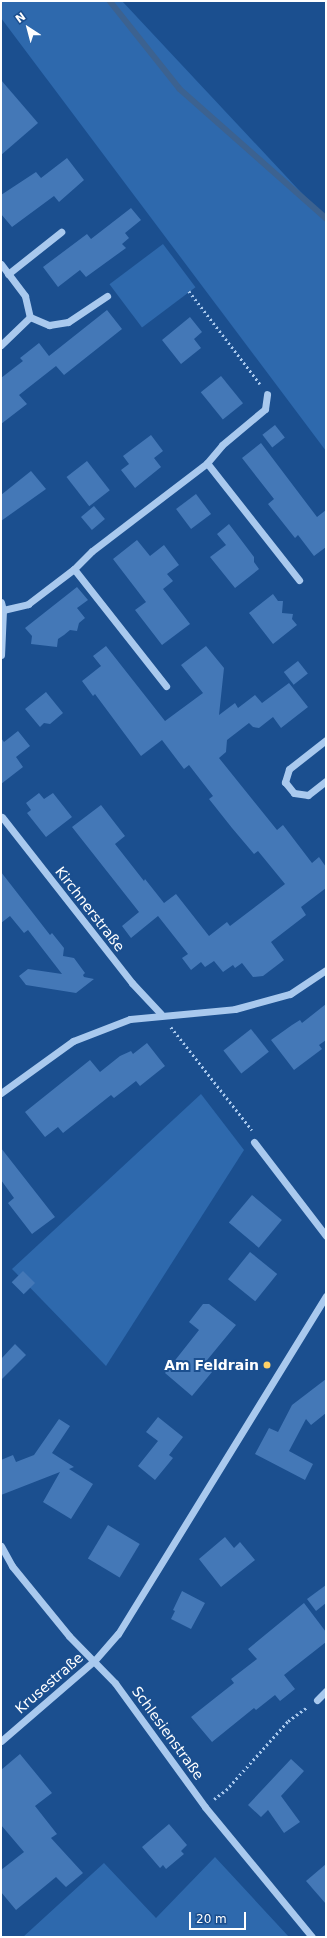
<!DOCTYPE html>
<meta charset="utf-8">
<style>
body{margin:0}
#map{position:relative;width:327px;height:1938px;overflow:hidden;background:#1b4f8f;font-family:"DejaVu Sans",sans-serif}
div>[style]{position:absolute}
.green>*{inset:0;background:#2e69ad;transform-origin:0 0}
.stream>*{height:5.5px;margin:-2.75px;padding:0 2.75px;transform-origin:2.75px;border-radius:2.75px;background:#3c6290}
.building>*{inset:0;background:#4478b7;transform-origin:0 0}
.path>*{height:2.5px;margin-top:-1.25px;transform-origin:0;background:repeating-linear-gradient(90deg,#a9c9ee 0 2px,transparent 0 5px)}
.minor>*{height:7px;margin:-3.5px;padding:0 3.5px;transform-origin:3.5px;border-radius:3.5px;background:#a9c9ee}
.dots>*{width:11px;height:11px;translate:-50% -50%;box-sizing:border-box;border:2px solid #1b4f8f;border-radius:50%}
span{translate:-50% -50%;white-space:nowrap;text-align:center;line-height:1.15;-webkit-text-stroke:4px #1b4f8f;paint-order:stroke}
.street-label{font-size:14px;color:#fff}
.poi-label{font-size:14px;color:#fff;font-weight:700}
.right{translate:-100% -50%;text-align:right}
.frame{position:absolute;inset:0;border:2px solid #fff;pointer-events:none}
.north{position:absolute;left:8px;top:8px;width:40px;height:40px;-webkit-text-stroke:3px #1b4f8f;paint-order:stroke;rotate:324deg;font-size:11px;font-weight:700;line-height:16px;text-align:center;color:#fff}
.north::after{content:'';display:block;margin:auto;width:14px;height:18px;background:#fff;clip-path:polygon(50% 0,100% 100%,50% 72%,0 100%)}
.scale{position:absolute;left:189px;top:1912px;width:57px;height:18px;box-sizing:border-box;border:2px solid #fff;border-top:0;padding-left:5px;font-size:12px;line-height:14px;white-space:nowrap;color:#fff;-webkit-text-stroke:3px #1b4f8f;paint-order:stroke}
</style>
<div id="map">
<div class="green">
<i style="clip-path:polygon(1px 1px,122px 1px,326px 219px,326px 451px,1px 18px)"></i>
<i style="left:163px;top:244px;width:54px;height:67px;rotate:53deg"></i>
<i style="clip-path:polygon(201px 1094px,244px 1150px,106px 1366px,12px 1269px)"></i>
<i style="clip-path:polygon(215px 1857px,289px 1937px,23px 1937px,104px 1863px,156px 1918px)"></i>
</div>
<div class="stream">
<i style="left:110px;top:1px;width:112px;rotate:51.5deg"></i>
<i style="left:180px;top:89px;width:195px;rotate:41.5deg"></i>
</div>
<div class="building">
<i style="clip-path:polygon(1px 80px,38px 123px,1px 155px)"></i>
<i style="clip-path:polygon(67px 158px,84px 180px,59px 202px,54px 196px,12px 227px,1px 214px,1px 195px,36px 172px,41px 178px)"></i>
<i style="clip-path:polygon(131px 208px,141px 220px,125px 233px,129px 238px,122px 244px,126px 248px,86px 277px,80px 270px,58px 287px,43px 267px,87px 234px,91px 239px)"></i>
<i style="clip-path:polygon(107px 310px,122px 329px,64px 375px,56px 366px,19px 395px,27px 404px,1px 424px,1px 378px,23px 361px,20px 358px,39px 343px,49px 356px)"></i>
<i style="clip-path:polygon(190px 317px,202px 332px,194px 339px,201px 348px,181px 364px,162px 340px)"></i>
<i style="left:221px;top:376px;width:35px;height:26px;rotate:51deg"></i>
<i style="left:275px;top:425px;width:16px;height:16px;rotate:52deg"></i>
<i style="clip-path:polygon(151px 435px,163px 451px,154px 458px,161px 467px,135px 488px,121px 470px,129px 464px,123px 456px)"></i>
<i style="clip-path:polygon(261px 443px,317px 517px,326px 510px,326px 547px,314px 556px,298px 535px,295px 538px,268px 504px,274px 499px,242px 458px)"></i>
<i style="left:87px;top:461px;width:37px;height:26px;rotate:52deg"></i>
<i style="clip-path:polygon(31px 471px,46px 489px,1px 521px,1px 495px)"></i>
<i style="left:196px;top:494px;width:25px;height:25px;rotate:53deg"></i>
<i style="left:94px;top:506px;width:17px;height:17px;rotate:50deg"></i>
<i style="clip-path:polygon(229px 524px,254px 557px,254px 562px,259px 569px,235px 588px,210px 557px,226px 545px,217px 534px)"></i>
<i style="clip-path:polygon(137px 540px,150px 556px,164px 545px,179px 565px,167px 574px,173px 581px,163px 589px,190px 624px,162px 645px,135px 610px,146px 602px,113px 559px)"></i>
<i style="clip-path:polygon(77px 587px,88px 600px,77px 608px,85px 618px,79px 623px,77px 631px,70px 630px,64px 635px,58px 639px,57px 647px,31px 644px,32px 636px,25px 628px)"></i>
<i style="clip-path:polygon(273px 594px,278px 601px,283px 601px,282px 613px,293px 614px,292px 619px,297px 625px,273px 644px,249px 613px)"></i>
<i style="clip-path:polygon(106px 646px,165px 721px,203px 693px,181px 665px,206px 646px,224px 668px,219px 715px,235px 703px,238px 708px,255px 695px,262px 703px,289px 683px,308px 707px,281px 728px,273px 717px,259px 728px,253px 727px,249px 723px,227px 740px,226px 752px,219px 758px,277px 830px,283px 825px,312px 863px,319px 857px,326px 867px,326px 888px,301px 907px,306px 915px,271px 942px,284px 960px,263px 976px,253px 977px,242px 963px,235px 968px,233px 965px,223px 972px,214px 961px,205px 967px,201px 962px,191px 970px,182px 958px,188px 954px,158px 916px,131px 938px,122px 926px,139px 912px,72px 827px,101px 805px,125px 836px,115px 844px,144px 881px,145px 879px,164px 903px,176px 894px,209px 936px,227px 922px,230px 926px,285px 884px,258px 851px,254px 854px,232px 828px,209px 799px,213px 796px,189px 765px,184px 769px,162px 740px,141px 756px,95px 694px,93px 696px,82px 681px,101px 666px,93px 656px)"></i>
<i style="left:298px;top:661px;width:16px;height:18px;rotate:52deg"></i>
<i style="clip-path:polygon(46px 692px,63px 713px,50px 724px,44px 723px,40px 727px,25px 709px)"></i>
<i style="clip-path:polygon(18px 731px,30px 746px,16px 757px,23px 767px,1px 784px,1px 738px,4px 742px)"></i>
<i style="clip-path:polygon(39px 793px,44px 799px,53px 793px,72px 817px,46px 837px,27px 813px,31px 810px,26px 803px)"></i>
<i style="clip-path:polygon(1px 872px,50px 935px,52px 933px,64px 948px,63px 956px,74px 958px,85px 973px,83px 975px,84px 977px,94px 979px,76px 993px,26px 985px,19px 976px,28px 969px,62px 974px,28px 930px,24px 933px,10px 916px,1px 923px)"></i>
<i style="clip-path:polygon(326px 1004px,326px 1040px,319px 1045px,322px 1049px,294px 1070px,271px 1040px,292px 1025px,300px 1020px,302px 1023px)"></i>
<i style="left:251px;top:1029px;width:29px;height:35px;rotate:52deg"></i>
<i style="clip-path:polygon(147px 1043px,165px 1066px,140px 1086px,136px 1081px,114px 1098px,111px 1095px,63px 1133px,58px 1127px,45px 1137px,25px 1112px,90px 1060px,100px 1072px,120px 1056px,131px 1051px,133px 1054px)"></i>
<i style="clip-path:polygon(1px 1148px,55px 1217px,32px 1234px,8px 1203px,14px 1198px,1px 1180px)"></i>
<i style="left:252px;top:1195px;width:39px;height:36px;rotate:40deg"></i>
<i style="left:250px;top:1252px;width:35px;height:35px;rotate:39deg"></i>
<i style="left:23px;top:1271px;width:17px;height:16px;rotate:45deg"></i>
<i style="clip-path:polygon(203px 1304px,209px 1304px,236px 1325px,203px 1365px,212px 1372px,192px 1396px,165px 1373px,199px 1330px,189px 1322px)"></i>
<i style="clip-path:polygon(15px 1344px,26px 1355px,1px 1380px,1px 1359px)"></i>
<i style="clip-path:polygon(326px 1379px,326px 1413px,311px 1425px,306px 1419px,289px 1451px,313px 1464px,305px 1480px,255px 1454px,269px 1428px,278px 1432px,292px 1405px)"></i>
<i style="clip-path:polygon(158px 1417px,183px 1437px,169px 1455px,173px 1458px,155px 1480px,138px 1466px,158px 1441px,146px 1432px)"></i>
<i style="clip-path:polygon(59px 1419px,70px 1426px,52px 1453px,74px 1467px,69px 1469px,93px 1484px,71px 1519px,43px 1502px,60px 1472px,1px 1495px,1px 1460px,13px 1455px,16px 1462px,34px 1455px)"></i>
<i style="left:108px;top:1525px;width:37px;height:39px;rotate:31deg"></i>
<i style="clip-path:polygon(225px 1537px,234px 1548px,240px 1542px,255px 1560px,221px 1587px,199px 1559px)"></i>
<i style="clip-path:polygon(326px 1585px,326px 1603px,316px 1611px,307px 1599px)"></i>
<i style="clip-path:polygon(182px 1591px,205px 1603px,191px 1629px,171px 1619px,175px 1611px,173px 1610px)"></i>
<i style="clip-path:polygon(304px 1603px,326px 1632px,326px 1642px,284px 1675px,295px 1689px,280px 1701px,275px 1695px,256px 1710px,254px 1708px,212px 1742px,191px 1717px,234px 1683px,231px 1679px,257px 1659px,248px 1649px)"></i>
<i style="clip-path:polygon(20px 1754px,52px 1793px,35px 1806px,57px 1834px,51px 1838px,83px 1873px,66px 1887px,56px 1877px,16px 1910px,1px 1892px,1px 1870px,24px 1852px,1px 1825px,1px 1770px)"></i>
<i style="clip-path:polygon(291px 1759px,304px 1771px,281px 1796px,300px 1822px,284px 1833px,268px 1810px,261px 1817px,248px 1805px)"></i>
<i style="clip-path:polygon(169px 1824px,187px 1845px,181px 1851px,184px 1854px,166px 1869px,163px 1865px,160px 1868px,142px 1847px)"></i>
<i style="clip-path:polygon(326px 1864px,326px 1904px,306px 1881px)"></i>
</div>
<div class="path">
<i style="left:189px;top:291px;width:117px;rotate:52.6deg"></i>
<i style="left:171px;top:1027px;width:131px;rotate:51.8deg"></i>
<i style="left:214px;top:1799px;width:15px;rotate:-37deg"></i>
<i style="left:226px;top:1790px;width:93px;rotate:-48.1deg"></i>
<i style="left:288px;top:1721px;width:24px;rotate:-36deg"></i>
</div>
<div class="minor">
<i style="left:1px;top:264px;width:40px;rotate:53deg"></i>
<i style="left:25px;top:296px;width:22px;rotate:77deg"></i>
<i style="left:30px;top:317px;width:21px;rotate:23deg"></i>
<i style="left:49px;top:325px;width:19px;rotate:-9deg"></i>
<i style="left:68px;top:322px;width:47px;rotate:-33.7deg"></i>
<i style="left:8px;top:274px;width:68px;rotate:-38.4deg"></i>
<i style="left:1px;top:345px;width:40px;rotate:-44deg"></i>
<i style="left:207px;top:463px;width:149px;rotate:51.8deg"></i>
<i style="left:74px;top:569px;width:149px;rotate:51.8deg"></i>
<i style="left:1px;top:602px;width:8px;rotate:76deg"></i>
<i style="left:3px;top:610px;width:45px;rotate:92.5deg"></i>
<i style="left:3px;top:610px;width:26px;rotate:-13deg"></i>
<i style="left:28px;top:604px;width:58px;rotate:-37.3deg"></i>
<i style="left:74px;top:569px;width:25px;rotate:-45deg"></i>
<i style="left:92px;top:551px;width:145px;rotate:-37.4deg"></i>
<i style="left:207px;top:463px;width:23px;rotate:-50deg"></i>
<i style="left:222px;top:445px;width:56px;rotate:-39.9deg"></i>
<i style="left:265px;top:409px;width:15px;rotate:-82deg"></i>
<i style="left:326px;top:740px;width:47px;rotate:141.9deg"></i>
<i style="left:289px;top:769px;width:14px;rotate:107deg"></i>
<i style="left:285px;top:782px;width:14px;rotate:51deg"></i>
<i style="left:294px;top:793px;width:14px;rotate:8deg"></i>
<i style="left:308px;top:795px;width:23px;rotate:-38deg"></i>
<i style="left:2px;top:817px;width:211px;rotate:51.9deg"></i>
<i style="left:132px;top:983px;width:42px;rotate:46.9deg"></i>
<i style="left:1px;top:1093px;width:89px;rotate:-35.8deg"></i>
<i style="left:73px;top:1041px;width:61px;rotate:-21.1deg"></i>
<i style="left:130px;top:1019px;width:105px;rotate:-5.4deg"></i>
<i style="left:235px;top:1009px;width:57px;rotate:-15.3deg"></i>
<i style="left:290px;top:994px;width:43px;rotate:-33.7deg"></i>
<i style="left:254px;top:1142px;width:118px;rotate:52.5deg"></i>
<i style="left:1px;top:1546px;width:23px;rotate:61deg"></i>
<i style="left:12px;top:1566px;width:90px;rotate:50.8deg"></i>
<i style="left:69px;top:1636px;width:66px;rotate:45.6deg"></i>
<i style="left:115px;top:1683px;width:153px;rotate:54deg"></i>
<i style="left:205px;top:1807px;width:168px;rotate:50.5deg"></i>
<i style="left:317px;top:1700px;width:13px;rotate:-45deg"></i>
<i style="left:1px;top:1741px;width:124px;rotate:-40.8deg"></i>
<i style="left:95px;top:1660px;width:35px;rotate:-49deg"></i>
<i style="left:118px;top:1634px;width:397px;rotate:-58.4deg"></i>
</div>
<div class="dots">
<i style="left:267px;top:1365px;background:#ffd166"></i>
</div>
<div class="street-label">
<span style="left:90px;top:909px;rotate:52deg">Kirchnerstraße</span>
<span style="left:49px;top:1683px;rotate:-41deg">Krusestraße</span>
<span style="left:168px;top:1733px;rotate:54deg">Schlesienstraße</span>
</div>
<div class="poi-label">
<span class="right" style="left:259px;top:1365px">Am Feldrain</span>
</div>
<div class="frame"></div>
<div class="north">N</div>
<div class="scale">20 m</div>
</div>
